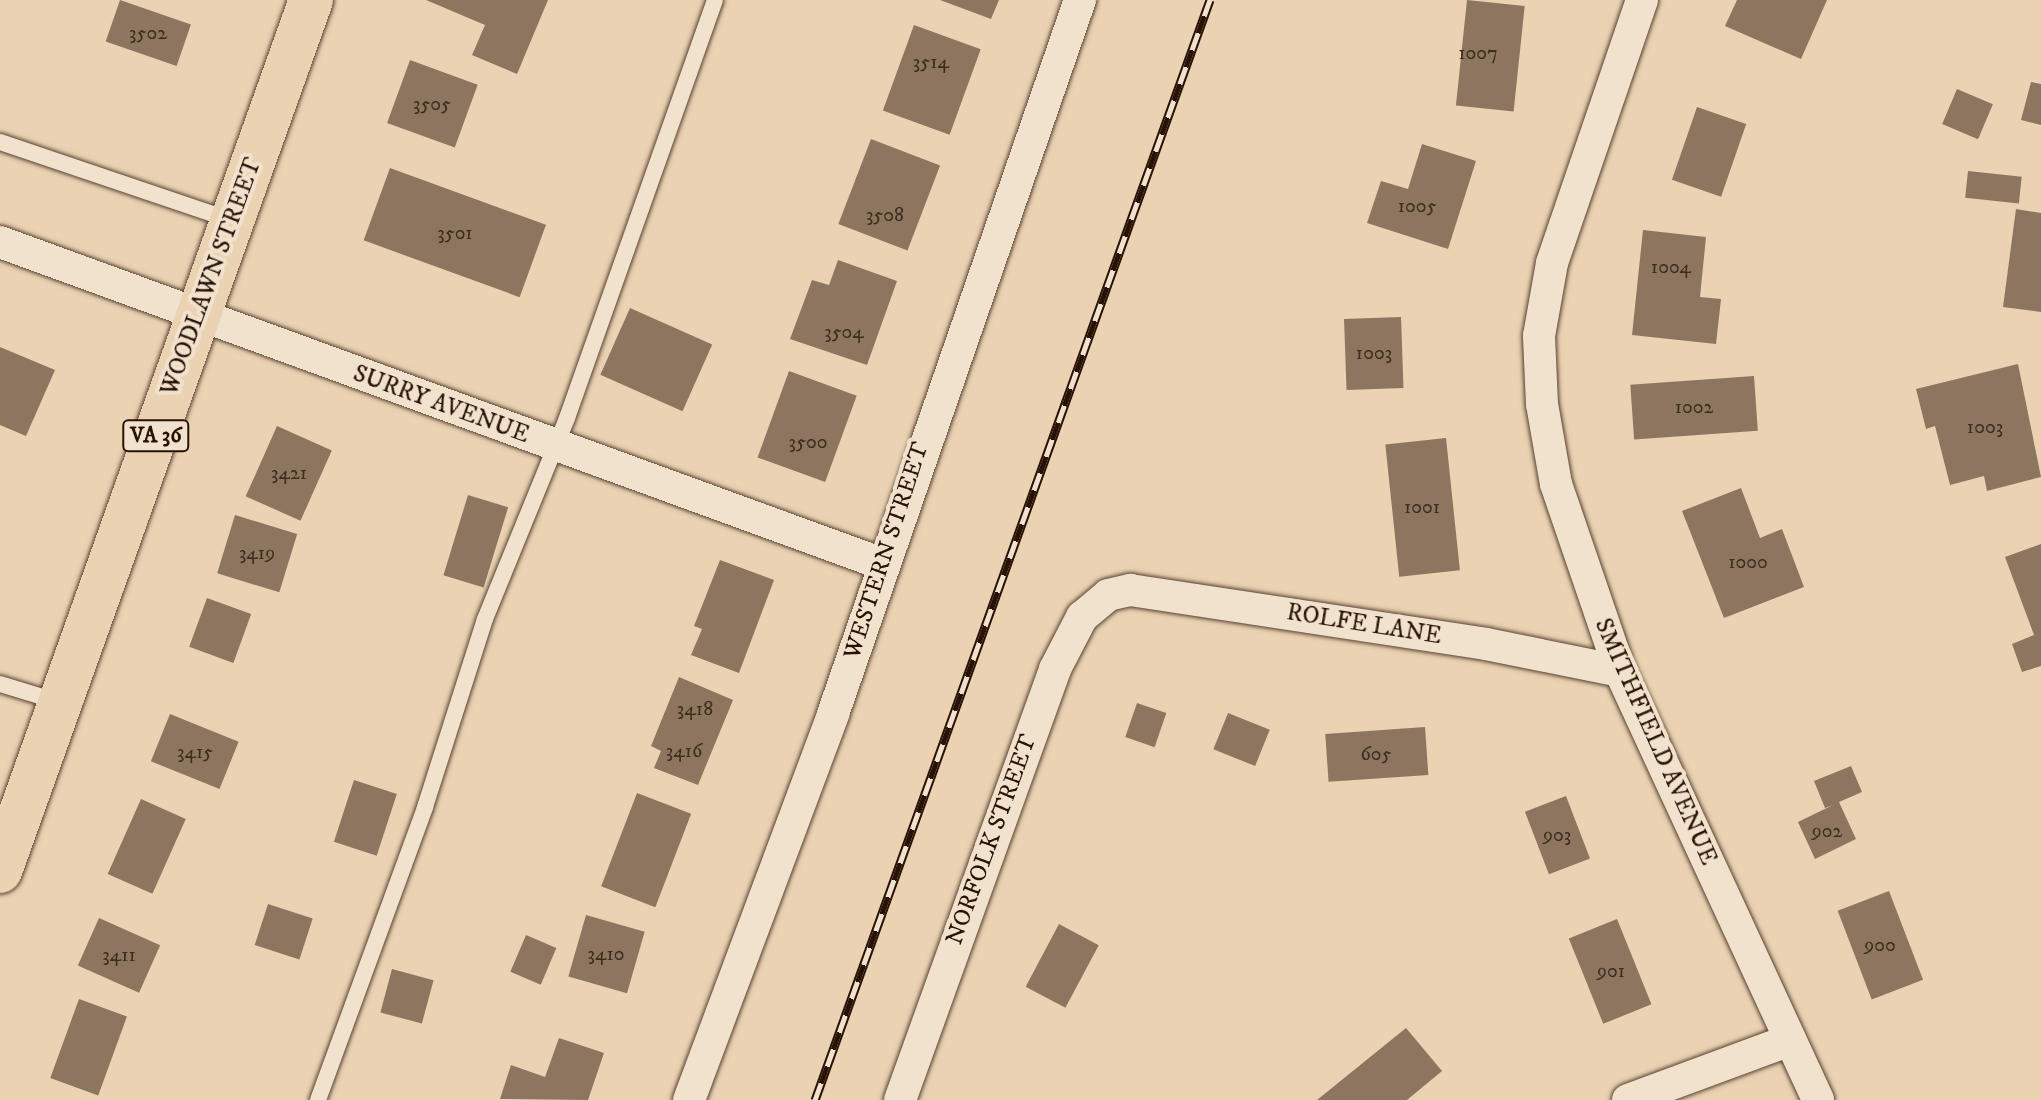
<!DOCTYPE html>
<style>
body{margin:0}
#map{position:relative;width:2041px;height:1100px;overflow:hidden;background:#ead2b2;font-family:"IM FELL DW Pica",serif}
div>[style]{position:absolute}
.building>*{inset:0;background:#8d765f;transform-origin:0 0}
.roads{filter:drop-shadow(0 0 2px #584231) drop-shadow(0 0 2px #584231)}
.lane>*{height:16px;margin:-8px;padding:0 8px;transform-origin:8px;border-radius:8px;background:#f1e2cd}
.street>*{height:32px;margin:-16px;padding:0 16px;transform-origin:16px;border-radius:16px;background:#f1e2cd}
.highway>*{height:44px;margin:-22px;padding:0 22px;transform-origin:22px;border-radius:22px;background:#ead2b2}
.rail>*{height:9px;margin-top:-4.5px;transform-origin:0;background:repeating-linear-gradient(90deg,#f1e2cd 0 18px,#281206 0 36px);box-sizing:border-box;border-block:2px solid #281206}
span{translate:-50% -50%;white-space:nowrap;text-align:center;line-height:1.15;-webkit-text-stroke:8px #f1e2cd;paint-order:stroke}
.number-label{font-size:20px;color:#412b1c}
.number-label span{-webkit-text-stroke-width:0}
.shield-label span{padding:2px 6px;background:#f1e2cd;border:2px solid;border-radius:6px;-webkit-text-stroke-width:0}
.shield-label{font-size:22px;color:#281206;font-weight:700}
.street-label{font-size:24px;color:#281206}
</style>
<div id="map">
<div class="building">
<i style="left:120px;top:0;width:75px;height:44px;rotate:19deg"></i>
<i style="clip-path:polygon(426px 0,548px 0,517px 74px,472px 55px,485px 25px)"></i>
<i style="clip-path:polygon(940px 0,999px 0,991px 19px)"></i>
<i style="left:1467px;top:0;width:58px;height:106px;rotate:6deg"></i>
<i style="clip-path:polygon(1737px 0,1827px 0,1801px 59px,1725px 26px)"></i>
<i style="left:914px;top:25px;width:71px;height:91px;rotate:20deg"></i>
<i style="left:410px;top:60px;width:72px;height:67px;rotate:20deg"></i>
<i style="clip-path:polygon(2031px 82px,2041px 84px,2041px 125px,2021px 120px)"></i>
<i style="left:1957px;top:89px;width:39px;height:38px;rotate:23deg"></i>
<i style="left:1697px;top:107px;width:52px;height:77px;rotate:19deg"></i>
<i style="left:871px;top:139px;width:74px;height:91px;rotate:21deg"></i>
<i style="clip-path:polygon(1422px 144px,1476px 161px,1448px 249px,1367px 223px,1381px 181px,1408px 189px)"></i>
<i style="left:390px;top:168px;width:166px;height:77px;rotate:20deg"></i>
<i style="left:1968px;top:171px;width:54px;height:27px;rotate:6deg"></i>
<i style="clip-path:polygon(2016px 209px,2041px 213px,2041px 312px,2003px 307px)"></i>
<i style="clip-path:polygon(1643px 230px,1706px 237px,1700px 297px,1721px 299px,1716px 344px,1632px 335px)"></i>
<i style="clip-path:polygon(838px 260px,897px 281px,867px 365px,790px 339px,812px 280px,829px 285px)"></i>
<i style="left:630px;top:308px;width:90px;height:73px;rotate:24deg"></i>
<i style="left:1401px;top:317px;width:71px;height:57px;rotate:88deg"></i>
<i style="clip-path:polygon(0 347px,55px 370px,26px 436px,0 425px)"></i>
<i style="clip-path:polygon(2018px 364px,2041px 477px,1987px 491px,1984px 476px,1950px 485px,1935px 426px,1926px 429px,1916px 389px)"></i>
<i style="left:789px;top:371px;width:72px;height:92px;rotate:20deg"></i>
<i style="left:1754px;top:376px;width:55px;height:124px;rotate:86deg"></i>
<i style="left:277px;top:426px;width:60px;height:77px;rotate:24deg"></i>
<i style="left:1446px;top:438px;width:133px;height:61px;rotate:84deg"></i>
<i style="clip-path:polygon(1741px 488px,1760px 538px,1782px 529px,1804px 587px,1724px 618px,1682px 511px)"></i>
<i style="left:468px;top:495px;width:42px;height:84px;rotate:17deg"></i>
<i style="left:235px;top:515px;width:65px;height:61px;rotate:17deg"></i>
<i style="clip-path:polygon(2041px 544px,2041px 666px,2022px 672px,2012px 644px,2034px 635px,2005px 557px)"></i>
<i style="clip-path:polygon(720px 560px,774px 580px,739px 673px,691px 655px,702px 629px,694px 626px)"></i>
<i style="left:207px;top:598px;width:47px;height:52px;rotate:20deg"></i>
<i style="clip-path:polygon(679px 677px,733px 700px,698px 785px,654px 768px,661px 751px,651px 746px)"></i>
<i style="left:1137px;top:703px;width:31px;height:36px;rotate:19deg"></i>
<i style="left:1228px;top:713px;width:45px;height:39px;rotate:22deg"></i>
<i style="left:170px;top:714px;width:74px;height:51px;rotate:22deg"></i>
<i style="left:1425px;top:727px;width:48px;height:100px;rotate:86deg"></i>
<i style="clip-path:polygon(1851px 766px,1862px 792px,1839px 802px,1856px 839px,1815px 859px,1798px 822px,1833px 805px,1825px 808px,1814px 781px)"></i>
<i style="left:354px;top:780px;width:45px;height:65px;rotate:18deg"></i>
<i style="left:637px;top:793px;width:58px;height:100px;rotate:21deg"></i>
<i style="left:1566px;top:796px;width:67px;height:44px;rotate:69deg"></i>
<i style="left:141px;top:799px;width:49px;height:82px;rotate:24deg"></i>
<i style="left:1889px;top:891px;width:95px;height:55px;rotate:69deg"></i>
<i style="left:268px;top:904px;width:47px;height:43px;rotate:18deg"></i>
<i style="left:586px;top:915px;width:61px;height:64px;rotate:16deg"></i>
<i style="left:99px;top:918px;width:67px;height:52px;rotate:24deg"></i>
<i style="left:1617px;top:919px;width:92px;height:52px;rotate:68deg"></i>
<i style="left:1059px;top:924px;width:45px;height:71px;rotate:28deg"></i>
<i style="left:526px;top:935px;width:33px;height:40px;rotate:23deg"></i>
<i style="left:392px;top:969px;width:43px;height:45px;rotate:15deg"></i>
<i style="left:79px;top:999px;width:51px;height:84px;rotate:20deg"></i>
<i style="clip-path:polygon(1406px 1028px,1442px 1071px,1407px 1100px,1317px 1100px)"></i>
<i style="clip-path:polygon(559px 1038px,604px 1053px,588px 1100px,500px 1099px,511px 1065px,545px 1077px)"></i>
</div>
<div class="roads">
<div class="lane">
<i style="left:0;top:142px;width:244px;rotate:18.7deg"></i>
<i style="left:0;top:684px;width:62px;rotate:17deg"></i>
<i style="left:318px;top:1100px;width:312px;rotate:-69.9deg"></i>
<i style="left:425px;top:807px;width:197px;rotate:-72.3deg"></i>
<i style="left:485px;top:619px;width:217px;rotate:-67.8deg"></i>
<i style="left:567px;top:418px;width:443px;rotate:-70.5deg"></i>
</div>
<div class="street">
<i style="left:1642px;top:0;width:278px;rotate:108.9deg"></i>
<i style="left:1552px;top:263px;width:74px;rotate:100.1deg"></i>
<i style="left:1539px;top:336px;width:68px;rotate:87.5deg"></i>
<i style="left:1542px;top:404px;width:81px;rotate:80.1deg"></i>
<i style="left:1556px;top:484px;width:198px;rotate:71.1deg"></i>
<i style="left:1620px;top:671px;width:472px;rotate:65.2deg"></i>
<i style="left:0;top:242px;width:940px;rotate:20.04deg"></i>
<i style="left:689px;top:1100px;width:412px;rotate:-69.5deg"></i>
<i style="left:833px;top:714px;width:756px;rotate:-70.92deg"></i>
<i style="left:900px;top:1100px;width:458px;rotate:-70.2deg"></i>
<i style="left:1055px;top:669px;width:59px;rotate:-62.6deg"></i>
<i style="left:1082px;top:617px;width:34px;rotate:-40deg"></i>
<i style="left:1108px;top:595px;width:23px;rotate:-13deg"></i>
<i style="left:1130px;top:590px;width:360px;rotate:8.6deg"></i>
<i style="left:1486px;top:644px;width:137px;rotate:11.4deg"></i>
<i style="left:1628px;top:1100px;width:173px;rotate:-20.3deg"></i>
</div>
<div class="highway">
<i style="left:0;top:871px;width:925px;rotate:-70.35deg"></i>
</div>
</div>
<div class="rail">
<i style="left:815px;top:1100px;width:1169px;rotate:-70.25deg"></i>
</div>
<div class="number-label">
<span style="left:148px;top:33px">3502</span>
<span style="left:1478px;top:53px">1007</span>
<span style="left:931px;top:62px">3514</span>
<span style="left:432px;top:104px">3505</span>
<span style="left:1417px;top:206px">1005</span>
<span style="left:885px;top:215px">3508</span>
<span style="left:455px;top:233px">3501</span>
<span style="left:1671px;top:267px">1004</span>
<span style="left:844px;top:332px">3504</span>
<span style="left:1374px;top:353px">1003</span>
<span style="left:1694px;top:407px">1002</span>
<span style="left:1985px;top:427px">1003</span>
<span style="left:808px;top:442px">3500</span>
<span style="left:289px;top:473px">3421</span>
<span style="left:1422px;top:507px">1001</span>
<span style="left:257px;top:553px">3419</span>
<span style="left:1748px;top:562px">1000</span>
<span style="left:695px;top:709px">3418</span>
<span style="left:684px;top:751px">3416</span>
<span style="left:195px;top:752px">3415</span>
<span style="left:1376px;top:754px">605</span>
<span style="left:1827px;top:831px">902</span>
<span style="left:1557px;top:835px">903</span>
<span style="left:1880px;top:945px">900</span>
<span style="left:606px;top:954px">3410</span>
<span style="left:119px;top:955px">3411</span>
<span style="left:1611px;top:971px">901</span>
</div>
<div class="shield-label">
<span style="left:156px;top:436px">VA 36</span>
</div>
<div class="street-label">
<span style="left:212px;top:277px;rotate:-70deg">WOODLAWN STREET</span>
<span style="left:441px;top:405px;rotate:20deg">SURRY AVENUE</span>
<span style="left:887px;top:551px;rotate:-72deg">WESTERN STREET</span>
<span style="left:1364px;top:625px;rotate:9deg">ROLFE LANE</span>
<span style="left:1655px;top:742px;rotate:66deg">SMITHFIELD AVENUE</span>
<span style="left:992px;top:840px;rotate:-70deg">NORFOLK STREET</span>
</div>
</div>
